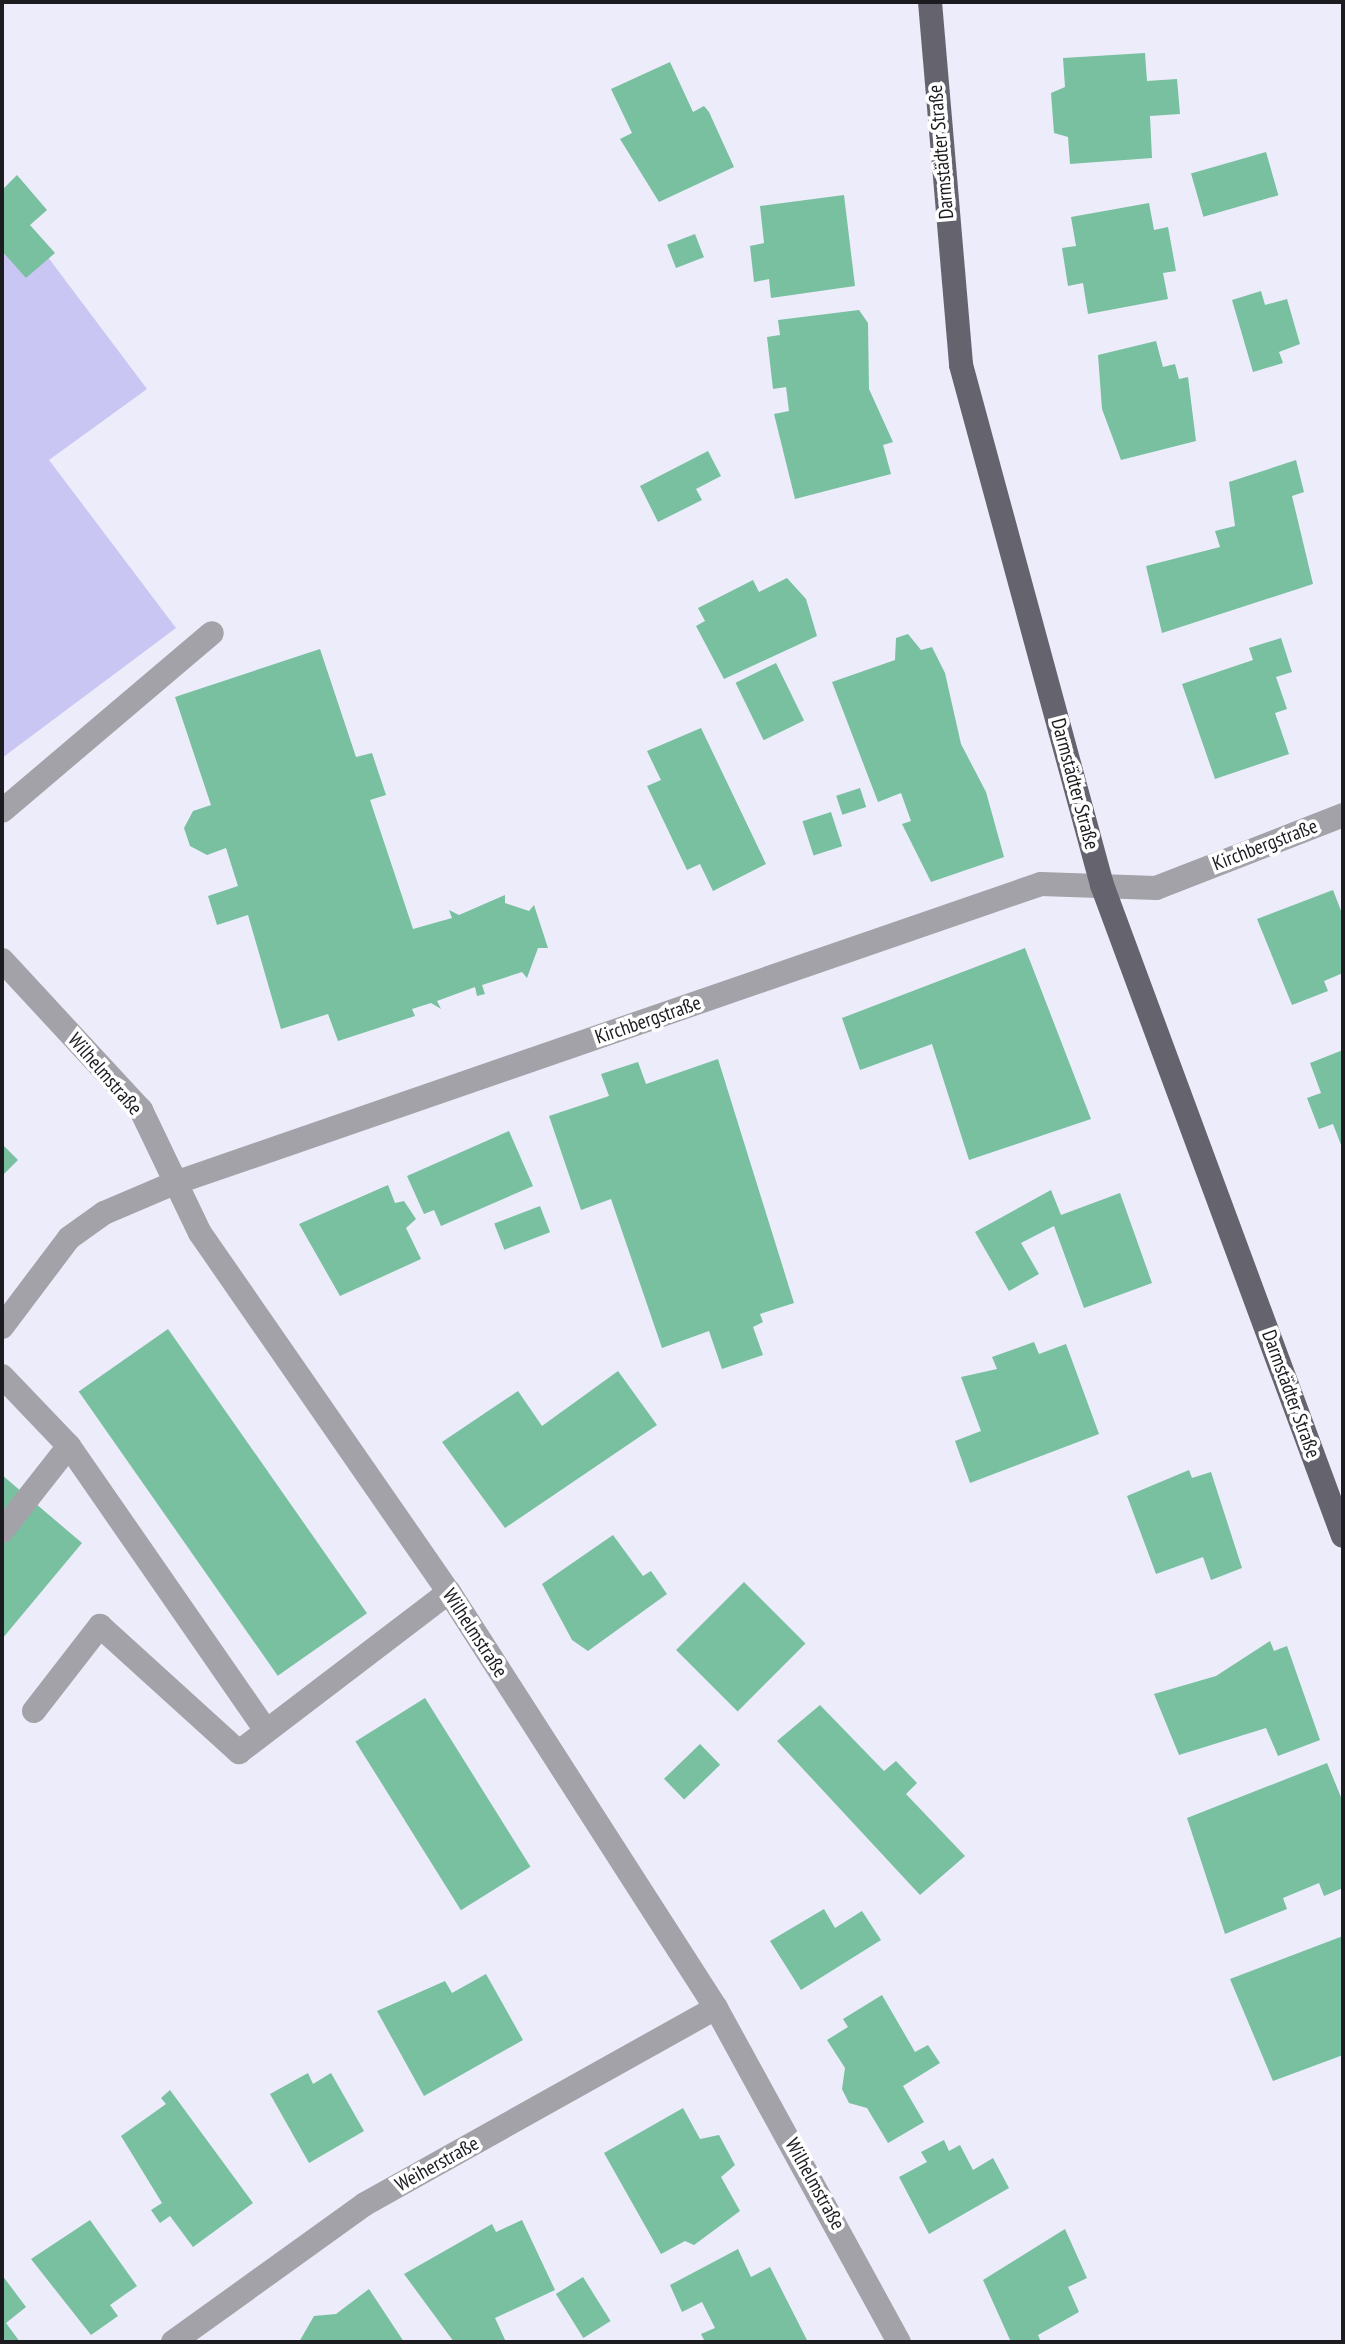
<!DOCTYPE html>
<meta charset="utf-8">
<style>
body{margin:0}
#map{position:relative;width:1345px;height:2344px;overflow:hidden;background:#edecfa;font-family:"PT Sans Narrow",sans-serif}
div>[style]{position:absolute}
.green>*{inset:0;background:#cac6f4}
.building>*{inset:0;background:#78c0a0;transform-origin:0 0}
.minor>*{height:24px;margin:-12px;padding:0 12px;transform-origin:12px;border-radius:12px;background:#a3a2a8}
.major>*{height:24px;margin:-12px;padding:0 12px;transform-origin:12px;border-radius:12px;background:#65646e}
span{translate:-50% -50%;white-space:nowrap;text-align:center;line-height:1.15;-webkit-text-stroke:7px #fff;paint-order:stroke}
.street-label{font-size:20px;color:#1c1b20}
.frame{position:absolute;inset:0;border:4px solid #1c1b20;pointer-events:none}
</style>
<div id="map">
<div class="green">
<i style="clip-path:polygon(2px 196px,147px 389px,49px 460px,176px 628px,2px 758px)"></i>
</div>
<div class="building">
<i style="clip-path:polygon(1145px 53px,1147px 81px,1177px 79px,1180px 114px,1150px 116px,1152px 158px,1070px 164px,1068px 137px,1054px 133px,1051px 93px,1065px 87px,1063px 58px)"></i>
<i style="clip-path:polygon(670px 62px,693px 112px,704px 106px,709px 112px,734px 167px,659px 202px,620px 139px,632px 133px,611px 89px)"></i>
<i style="left:1266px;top:152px;width:45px;height:78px;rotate:74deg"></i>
<i style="clip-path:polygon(17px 175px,47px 210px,30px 225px,55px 253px,26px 278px,2px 251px,2px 190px)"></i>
<i style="clip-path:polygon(844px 195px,855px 286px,771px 298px,769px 279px,754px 282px,750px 246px,764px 243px,760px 206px)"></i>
<i style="clip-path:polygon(1149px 203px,1154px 230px,1168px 227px,1176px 271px,1163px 273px,1168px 299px,1088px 314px,1083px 283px,1068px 286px,1062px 248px,1076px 246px,1071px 217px)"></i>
<i style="left:695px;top:234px;width:25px;height:30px;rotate:69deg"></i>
<i style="clip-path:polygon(1261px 291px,1265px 305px,1287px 299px,1300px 344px,1279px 352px,1283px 363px,1253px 372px,1232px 300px)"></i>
<i style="clip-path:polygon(859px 310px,868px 323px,869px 389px,893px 442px,883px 445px,891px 474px,795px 499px,774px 414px,789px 411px,786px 387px,773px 389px,767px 337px,780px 335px,778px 320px)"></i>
<i style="clip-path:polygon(1156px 341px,1163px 367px,1175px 364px,1179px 379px,1188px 377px,1196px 441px,1121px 460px,1102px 409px,1098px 355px)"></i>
<i style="clip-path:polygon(708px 451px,721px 476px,696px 489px,702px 500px,658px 522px,640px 486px)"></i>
<i style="clip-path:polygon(1296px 460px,1304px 492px,1292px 496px,1313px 584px,1162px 633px,1146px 566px,1220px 547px,1215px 531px,1235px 526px,1229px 482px)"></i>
<i style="clip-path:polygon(787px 578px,806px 599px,817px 636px,724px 679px,696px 626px,705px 621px,698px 608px,753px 580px,759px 592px)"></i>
<i style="clip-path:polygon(908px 634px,921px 650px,932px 647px,945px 673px,961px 744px,986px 792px,1004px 857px,931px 882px,902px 824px,911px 821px,901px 793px,878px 802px,832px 682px,895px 660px,896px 638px)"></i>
<i style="clip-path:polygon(1281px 638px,1292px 672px,1276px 677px,1287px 709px,1275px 713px,1289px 754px,1215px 779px,1182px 684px,1253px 660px,1249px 648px)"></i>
<i style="clip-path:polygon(320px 649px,356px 757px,372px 753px,386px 795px,370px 800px,413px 929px,452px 918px,449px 910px,459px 915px,505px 895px,505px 903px,529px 911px,534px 905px,548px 948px,538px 948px,527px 978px,522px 972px,482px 985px,485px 994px,477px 996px,475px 987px,437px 1001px,441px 1009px,431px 1003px,412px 1009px,415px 1016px,338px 1041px,328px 1014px,281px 1029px,248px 915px,217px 925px,208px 896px,238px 886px,226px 848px,207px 855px,190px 846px,184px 828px,193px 811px,211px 805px,175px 697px)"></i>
<i style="left:776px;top:663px;width:64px;height:45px;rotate:64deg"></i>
<i style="clip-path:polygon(701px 728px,766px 864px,713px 891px,700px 864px,687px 870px,647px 786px,661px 780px,647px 751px)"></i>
<i style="left:860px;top:788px;width:20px;height:25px;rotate:72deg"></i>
<i style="left:831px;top:812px;width:36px;height:30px;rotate:72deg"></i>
<i style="clip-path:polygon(1333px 890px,1343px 916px,1343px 973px,1324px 981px,1328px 991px,1292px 1005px,1257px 919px)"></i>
<i style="clip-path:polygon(1025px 948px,1091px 1119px,969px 1160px,932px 1044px,860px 1070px,842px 1018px)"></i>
<i style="clip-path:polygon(1343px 1050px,1343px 1150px,1333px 1124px,1319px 1129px,1307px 1098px,1321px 1093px,1310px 1063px)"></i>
<i style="clip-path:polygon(718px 1059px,794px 1303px,760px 1314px,763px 1322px,753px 1327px,763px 1355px,722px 1369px,709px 1331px,662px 1348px,611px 1199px,581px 1210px,549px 1116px,609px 1096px,601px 1074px,638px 1062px,646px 1084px)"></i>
<i style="clip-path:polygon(509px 1131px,533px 1186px,441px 1226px,434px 1210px,424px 1214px,407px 1176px)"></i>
<i style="clip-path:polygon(2px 1144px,18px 1160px,2px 1176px)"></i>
<i style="clip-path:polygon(388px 1185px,395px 1203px,404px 1201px,416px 1219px,406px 1228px,421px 1259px,340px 1296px,299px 1224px)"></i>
<i style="clip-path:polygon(1051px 1190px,1061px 1215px,1120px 1193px,1152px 1283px,1084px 1308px,1054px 1226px,1021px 1243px,1039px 1274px,1009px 1291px,975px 1232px)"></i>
<i style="left:540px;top:1206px;width:28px;height:49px;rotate:69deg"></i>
<i style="left:168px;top:1329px;width:347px;height:109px;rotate:55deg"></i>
<i style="clip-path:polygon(1034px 1342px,1039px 1354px,1066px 1344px,1099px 1434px,970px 1483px,955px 1441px,981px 1431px,961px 1377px,997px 1369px,992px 1357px)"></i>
<i style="clip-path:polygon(618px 1371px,657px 1425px,505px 1528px,442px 1442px,518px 1391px,542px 1426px)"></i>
<i style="clip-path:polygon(1189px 1470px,1192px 1478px,1211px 1472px,1242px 1568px,1211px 1580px,1203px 1557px,1156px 1574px,1127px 1496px)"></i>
<i style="clip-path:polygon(2px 1475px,82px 1543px,2px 1639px)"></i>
<i style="clip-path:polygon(613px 1535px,643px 1576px,651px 1571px,667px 1594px,588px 1651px,572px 1640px,542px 1584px)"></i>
<i style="left:744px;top:1582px;width:87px;height:96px;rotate:45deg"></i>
<i style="clip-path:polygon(1270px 1641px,1274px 1651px,1287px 1646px,1320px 1740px,1278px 1756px,1266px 1728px,1179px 1755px,1154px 1694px,1216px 1676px)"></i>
<i style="left:425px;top:1698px;width:199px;height:82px;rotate:58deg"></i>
<i style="clip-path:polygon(820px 1705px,884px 1771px,896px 1761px,917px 1783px,906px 1794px,965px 1856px,920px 1895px,777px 1741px)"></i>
<i style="left:700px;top:1744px;width:29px;height:50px;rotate:46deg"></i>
<i style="clip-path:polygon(1327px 1763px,1343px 1802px,1343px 1888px,1324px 1896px,1319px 1883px,1283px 1898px,1287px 1909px,1225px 1934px,1187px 1818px)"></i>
<i style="clip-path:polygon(824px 1909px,835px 1928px,862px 1911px,881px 1940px,801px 1990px,770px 1941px)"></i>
<i style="clip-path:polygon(1343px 1936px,1343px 2055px,1273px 2081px,1230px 1979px)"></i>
<i style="clip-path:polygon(486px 1974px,523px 2040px,424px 2096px,377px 2011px,445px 1981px,452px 1993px)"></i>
<i style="clip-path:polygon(882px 1995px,915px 2052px,928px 2045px,940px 2063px,903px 2086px,924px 2122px,888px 2143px,867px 2108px,849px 2103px,842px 2089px,845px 2068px,827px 2040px,848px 2027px,843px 2019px)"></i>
<i style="clip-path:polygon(308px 2073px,313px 2084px,331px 2073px,364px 2131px,309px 2163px,270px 2094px)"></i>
<i style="clip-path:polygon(170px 2090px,253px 2203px,193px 2247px,170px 2216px,160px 2223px,151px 2210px,162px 2203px,121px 2136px,166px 2104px,161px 2098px)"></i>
<i style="clip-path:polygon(683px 2108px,700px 2139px,719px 2135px,735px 2165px,721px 2177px,740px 2211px,694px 2245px,685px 2241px,661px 2254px,604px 2153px)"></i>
<i style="clip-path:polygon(944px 2140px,949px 2151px,960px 2145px,973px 2170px,993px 2158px,1009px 2188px,929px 2234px,899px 2177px,927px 2162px,921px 2152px)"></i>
<i style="clip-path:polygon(90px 2220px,137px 2286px,110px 2305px,118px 2316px,91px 2335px,31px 2259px)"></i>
<i style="clip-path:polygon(522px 2220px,555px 2290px,495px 2318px,506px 2342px,454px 2342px,404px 2274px,492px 2224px,496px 2232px)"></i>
<i style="clip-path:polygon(1065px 2229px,1087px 2278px,1068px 2287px,1079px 2312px,1038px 2335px,1041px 2342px,1011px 2342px,983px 2280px)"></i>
<i style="clip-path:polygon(738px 2249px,751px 2277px,770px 2267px,808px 2342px,705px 2342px,701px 2334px,715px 2328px,702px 2302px,682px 2312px,670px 2285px)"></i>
<i style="clip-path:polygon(2px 2275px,26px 2307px,6px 2323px,20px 2342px,2px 2342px)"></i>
<i style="left:583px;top:2277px;width:52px;height:32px;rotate:58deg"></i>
<i style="clip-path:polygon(369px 2289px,404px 2342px,299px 2342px,314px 2316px,336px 2314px)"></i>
</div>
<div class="minor">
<i style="left:2px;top:811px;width:275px;rotate:-40.3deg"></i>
<i style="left:2px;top:960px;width:205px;rotate:47.2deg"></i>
<i style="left:141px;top:1110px;width:136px;rotate:64.4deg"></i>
<i style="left:200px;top:1233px;width:437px;rotate:55.3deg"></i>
<i style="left:449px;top:1592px;width:494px;rotate:57.3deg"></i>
<i style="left:716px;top:2008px;width:381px;rotate:61.3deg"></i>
<i style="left:2px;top:1327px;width:111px;rotate:-53deg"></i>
<i style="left:69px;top:1238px;width:43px;rotate:-35.5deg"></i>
<i style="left:104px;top:1213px;width:74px;rotate:-23.1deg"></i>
<i style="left:172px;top:1184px;width:919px;rotate:-19.05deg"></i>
<i style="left:1041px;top:884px;width:115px;rotate:2deg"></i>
<i style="left:1156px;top:888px;width:201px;rotate:-21.3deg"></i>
<i style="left:2px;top:1376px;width:97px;rotate:46.3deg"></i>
<i style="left:2px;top:1531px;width:108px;rotate:-51.8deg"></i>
<i style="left:69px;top:1446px;width:346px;rotate:55.3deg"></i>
<i style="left:34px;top:1711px;width:108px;rotate:-52.2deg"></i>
<i style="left:100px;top:1626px;width:188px;rotate:42.2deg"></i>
<i style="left:239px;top:1752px;width:264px;rotate:-37.3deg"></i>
<i style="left:173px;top:2342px;width:236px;rotate:-35.7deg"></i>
<i style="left:365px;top:2204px;width:402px;rotate:-29.2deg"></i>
</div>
<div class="major">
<i style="left:930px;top:2px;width:364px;rotate:85.1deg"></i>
<i style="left:961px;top:365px;width:539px;rotate:74.83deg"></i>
<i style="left:1102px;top:885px;width:694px;rotate:69.69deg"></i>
</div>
<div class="street-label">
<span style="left:941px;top:152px;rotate:-95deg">Darmstädter Straße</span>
<span style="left:1075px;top:784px;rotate:75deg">Darmstädter Straße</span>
<span style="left:1265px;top:845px;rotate:-21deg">Kirchbergstraße</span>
<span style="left:648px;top:1020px;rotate:-19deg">Kirchbergstraße</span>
<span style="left:105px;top:1074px;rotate:49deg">Wilhelmstraße</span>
<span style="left:1291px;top:1394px;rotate:70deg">Darmstädter Straße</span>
<span style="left:475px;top:1633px;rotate:57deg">Wilhelmstraße</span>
<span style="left:437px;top:2164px;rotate:-29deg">Weiherstraße</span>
<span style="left:815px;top:2184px;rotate:61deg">Wilhelmstraße</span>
</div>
<div class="frame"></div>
</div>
